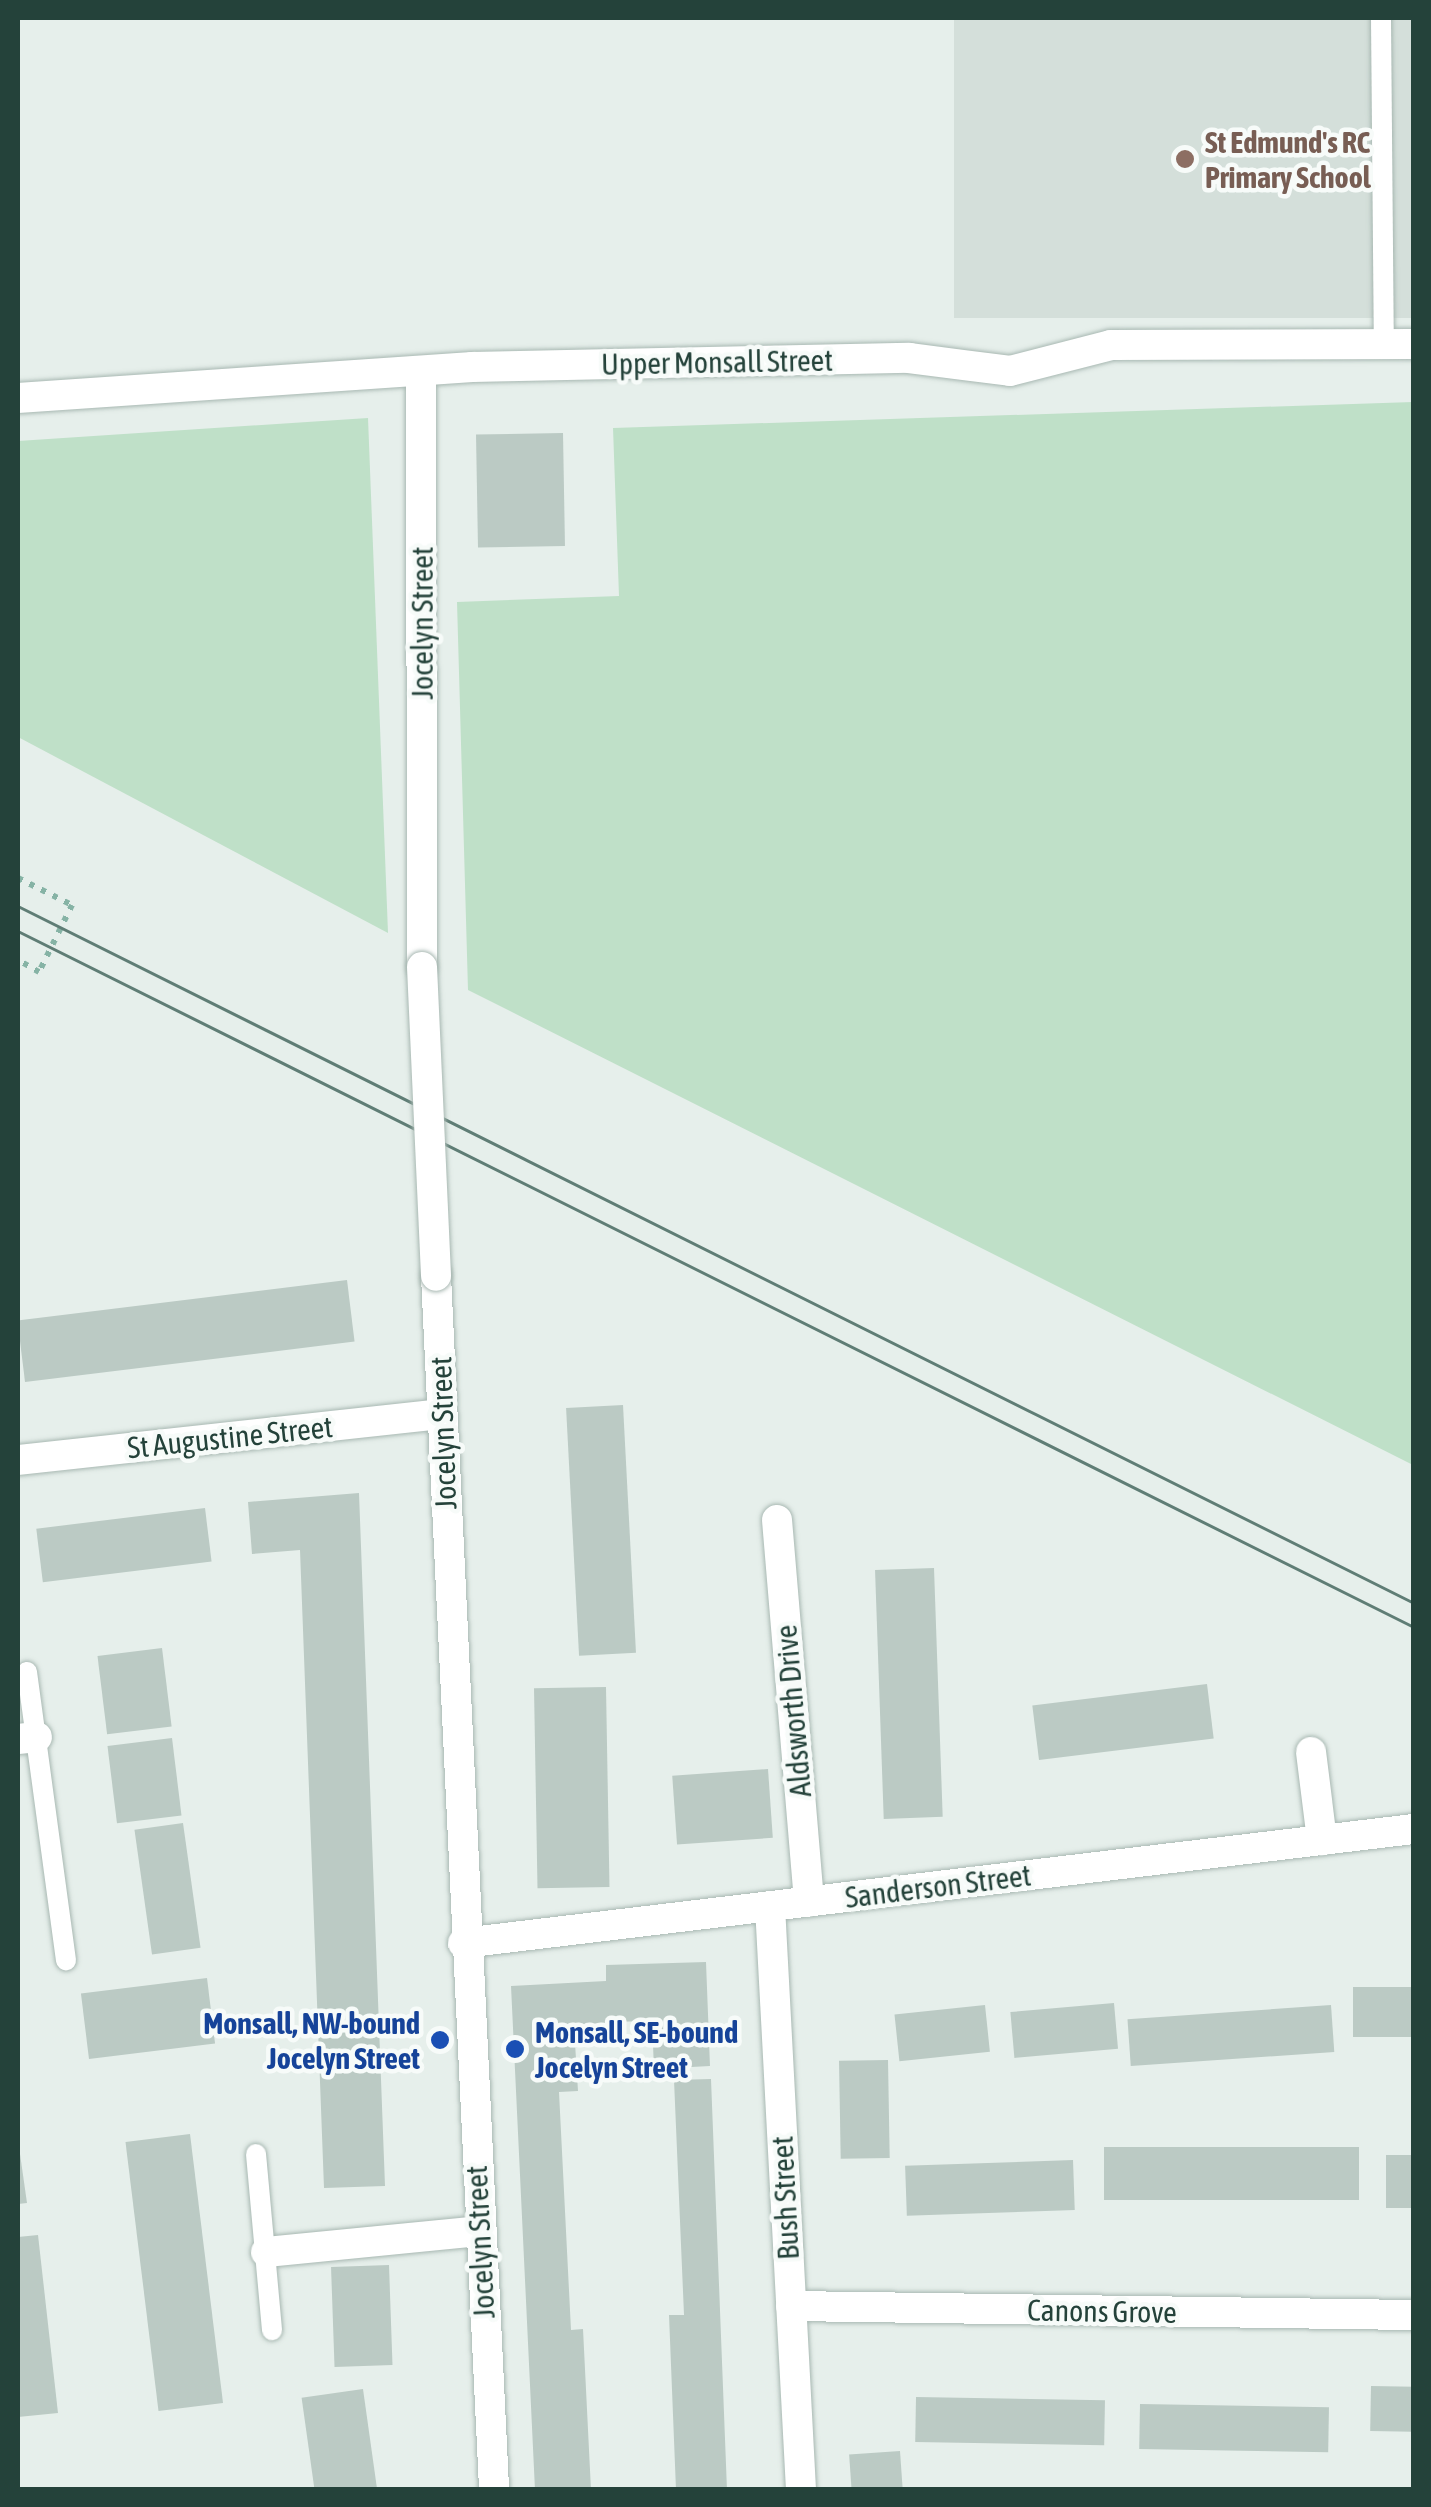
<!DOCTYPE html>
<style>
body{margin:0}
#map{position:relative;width:1431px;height:2507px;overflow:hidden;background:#e6efeb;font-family:"Asap Condensed",sans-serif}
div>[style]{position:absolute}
.built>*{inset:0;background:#d4dfda;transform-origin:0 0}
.green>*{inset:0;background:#bfe0c8}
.building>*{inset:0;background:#bbcac4;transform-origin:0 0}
.path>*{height:6px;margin-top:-3px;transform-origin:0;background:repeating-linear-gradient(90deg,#86b3a5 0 5px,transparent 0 13px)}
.roads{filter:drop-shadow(0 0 2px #a8b8b2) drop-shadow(0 0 2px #a8b8b2)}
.service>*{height:20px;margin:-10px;padding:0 10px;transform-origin:10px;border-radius:10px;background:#fff}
.minor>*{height:30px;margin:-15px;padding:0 15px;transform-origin:15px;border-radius:15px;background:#fff}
.tram>*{height:2.5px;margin:-1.25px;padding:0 1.25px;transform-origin:1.25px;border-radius:1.25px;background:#5f7d75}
.bridges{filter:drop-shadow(0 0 2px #a8b8b2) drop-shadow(0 0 2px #a8b8b2)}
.minor-bridge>*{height:30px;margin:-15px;padding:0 15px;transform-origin:15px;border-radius:15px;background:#fff}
.dots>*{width:28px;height:28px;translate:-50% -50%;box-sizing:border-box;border:5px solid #f7fbf9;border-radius:50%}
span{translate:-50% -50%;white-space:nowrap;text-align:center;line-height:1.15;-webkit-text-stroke:9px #f7fbf9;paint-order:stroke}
.education-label{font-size:30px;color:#785e54;font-weight:700}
.left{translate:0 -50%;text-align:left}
.street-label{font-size:30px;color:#24423a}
.transit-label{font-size:30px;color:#164399;font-weight:700}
.right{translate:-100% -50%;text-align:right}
.frame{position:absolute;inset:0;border:20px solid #24423a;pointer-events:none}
</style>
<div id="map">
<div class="built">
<i style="left:954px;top:18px;width:459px;height:300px"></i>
</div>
<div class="green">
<i style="clip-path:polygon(1413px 402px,1413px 1465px,468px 990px,457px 602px,619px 596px,613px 428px)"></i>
<i style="clip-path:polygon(368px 418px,388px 933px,18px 737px,18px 441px)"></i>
</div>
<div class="building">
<i style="left:563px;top:433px;width:113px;height:87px;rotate:89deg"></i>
<i style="left:347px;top:1280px;width:62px;height:332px;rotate:83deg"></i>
<i style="left:623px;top:1405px;width:248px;height:57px;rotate:87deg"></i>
<i style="clip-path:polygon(359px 1493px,385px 2186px,324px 2188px,300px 1550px,252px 1554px,248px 1502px)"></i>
<i style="left:205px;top:1508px;width:54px;height:170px;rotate:83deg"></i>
<i style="left:934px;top:1568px;width:249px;height:59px;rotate:88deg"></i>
<i style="left:162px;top:1648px;width:79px;height:65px;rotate:83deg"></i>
<i style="left:1207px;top:1684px;width:55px;height:176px;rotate:83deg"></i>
<i style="left:606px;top:1687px;width:200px;height:72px;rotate:89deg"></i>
<i style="left:172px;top:1738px;width:78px;height:65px;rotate:83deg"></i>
<i style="left:768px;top:1769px;width:69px;height:96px;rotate:86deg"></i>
<i style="left:183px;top:1823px;width:126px;height:49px;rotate:82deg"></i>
<i style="clip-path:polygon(706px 1962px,710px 2066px,654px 2069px,652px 2021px,608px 2022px,610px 2041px,575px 2043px,578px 2091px,559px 2092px,571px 2330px,583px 2329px,591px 2490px,535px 2490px,511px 1986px,606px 1981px,606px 1965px)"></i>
<i style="left:207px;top:1978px;width:66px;height:127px;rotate:83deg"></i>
<i style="left:1414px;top:1987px;width:50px;height:61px;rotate:90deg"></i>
<i style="left:1114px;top:2003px;width:46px;height:104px;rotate:85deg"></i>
<i style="left:985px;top:2005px;width:47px;height:91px;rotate:84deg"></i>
<i style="left:1331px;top:2005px;width:47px;height:204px;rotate:86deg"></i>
<i style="left:888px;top:2060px;width:98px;height:49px;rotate:89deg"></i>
<i style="clip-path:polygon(711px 2079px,727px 2490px,676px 2490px,669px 2315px,684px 2315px,674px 2080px)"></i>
<i style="left:190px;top:2134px;width:271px;height:65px;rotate:83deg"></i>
<i style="clip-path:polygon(18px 2140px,27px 2203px,18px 2204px)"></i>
<i style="left:1359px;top:2147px;width:53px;height:255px;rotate:90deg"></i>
<i style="left:1414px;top:2155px;width:53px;height:28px;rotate:90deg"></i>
<i style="left:1073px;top:2160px;width:50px;height:168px;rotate:88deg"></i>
<i style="clip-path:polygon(38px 2235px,58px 2413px,18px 2417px,18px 2237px)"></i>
<i style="left:389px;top:2265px;width:100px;height:58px;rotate:88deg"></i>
<i style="left:1371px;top:2386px;width:43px;height:45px;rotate:1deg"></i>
<i style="left:363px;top:2389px;width:102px;height:62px;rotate:82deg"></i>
<i style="left:916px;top:2397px;width:189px;height:45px;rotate:1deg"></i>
<i style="left:1140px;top:2404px;width:189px;height:45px;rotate:1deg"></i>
<i style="left:900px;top:2451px;width:39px;height:51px;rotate:86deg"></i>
</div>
<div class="path">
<i style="left:18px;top:878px;width:60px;rotate:26.6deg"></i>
<i style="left:72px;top:905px;width:75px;rotate:116.2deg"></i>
<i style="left:39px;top:972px;width:24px;rotate:-150deg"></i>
</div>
<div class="roads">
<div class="service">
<i style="left:1381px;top:18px;width:327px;rotate:89.5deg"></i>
<i style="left:27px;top:1672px;width:291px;rotate:82.3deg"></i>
<i style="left:256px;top:2154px;width:177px;rotate:84.8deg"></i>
</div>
<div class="minor">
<i style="left:421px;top:375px;width:592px;rotate:89.9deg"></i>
<i style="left:18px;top:398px;width:455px;rotate:-3.9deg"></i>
<i style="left:472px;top:367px;width:437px;rotate:-1.2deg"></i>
<i style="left:909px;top:358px;width:102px;rotate:7.3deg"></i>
<i style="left:1010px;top:371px;width:104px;rotate:-14.4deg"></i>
<i style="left:1111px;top:345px;width:303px;rotate:-0.2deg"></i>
<i style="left:436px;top:1276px;width:1215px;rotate:87.26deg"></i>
<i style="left:18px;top:1460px;width:426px;rotate:-6.2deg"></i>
<i style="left:777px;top:1520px;width:383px;rotate:85.2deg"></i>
<i style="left:18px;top:1739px;width:19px;rotate:-6deg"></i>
<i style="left:1311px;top:1752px;width:89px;rotate:82.9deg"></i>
<i style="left:770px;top:1906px;width:585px;rotate:86.96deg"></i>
<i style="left:463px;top:1943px;width:958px;rotate:-6.84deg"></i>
<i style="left:266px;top:2252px;width:214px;rotate:-5.6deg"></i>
<i style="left:791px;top:2306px;width:623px;rotate:0.83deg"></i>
</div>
</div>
<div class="tram">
<i style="left:18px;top:906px;width:1560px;rotate:26.53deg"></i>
<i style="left:18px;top:931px;width:1560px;rotate:26.5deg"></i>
</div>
<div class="bridges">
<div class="minor-bridge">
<i style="left:422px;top:967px;width:309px;rotate:87.4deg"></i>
</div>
</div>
<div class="dots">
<i style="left:1185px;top:159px;background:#8d6e63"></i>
<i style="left:440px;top:2040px;background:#1a4fb4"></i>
<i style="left:515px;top:2049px;background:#1a4fb4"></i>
</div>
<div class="education-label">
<span class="left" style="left:1205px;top:159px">St Edmund's RC<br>Primary School</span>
</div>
<div class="street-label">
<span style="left:717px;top:362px;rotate:-1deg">Upper Monsall Street</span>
<span style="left:422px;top:623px;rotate:-90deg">Jocelyn Street</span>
<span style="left:443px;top:1433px;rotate:-92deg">Jocelyn Street</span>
<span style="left:230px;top:1437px;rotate:-6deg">St Augustine Street</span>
<span style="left:793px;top:1711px;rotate:-95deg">Aldsworth Drive</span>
<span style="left:938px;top:1886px;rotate:-7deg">Sanderson Street</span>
<span style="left:785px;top:2198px;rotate:-93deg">Bush Street</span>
<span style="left:480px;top:2242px;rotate:-93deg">Jocelyn Street</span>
<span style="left:1102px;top:2311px;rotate:1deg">Canons Grove</span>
</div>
<div class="transit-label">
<span class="right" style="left:420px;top:2040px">Monsall, NW-bound<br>Jocelyn Street</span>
<span class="left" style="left:535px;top:2049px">Monsall, SE-bound<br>Jocelyn Street</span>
</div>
<div class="frame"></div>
</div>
